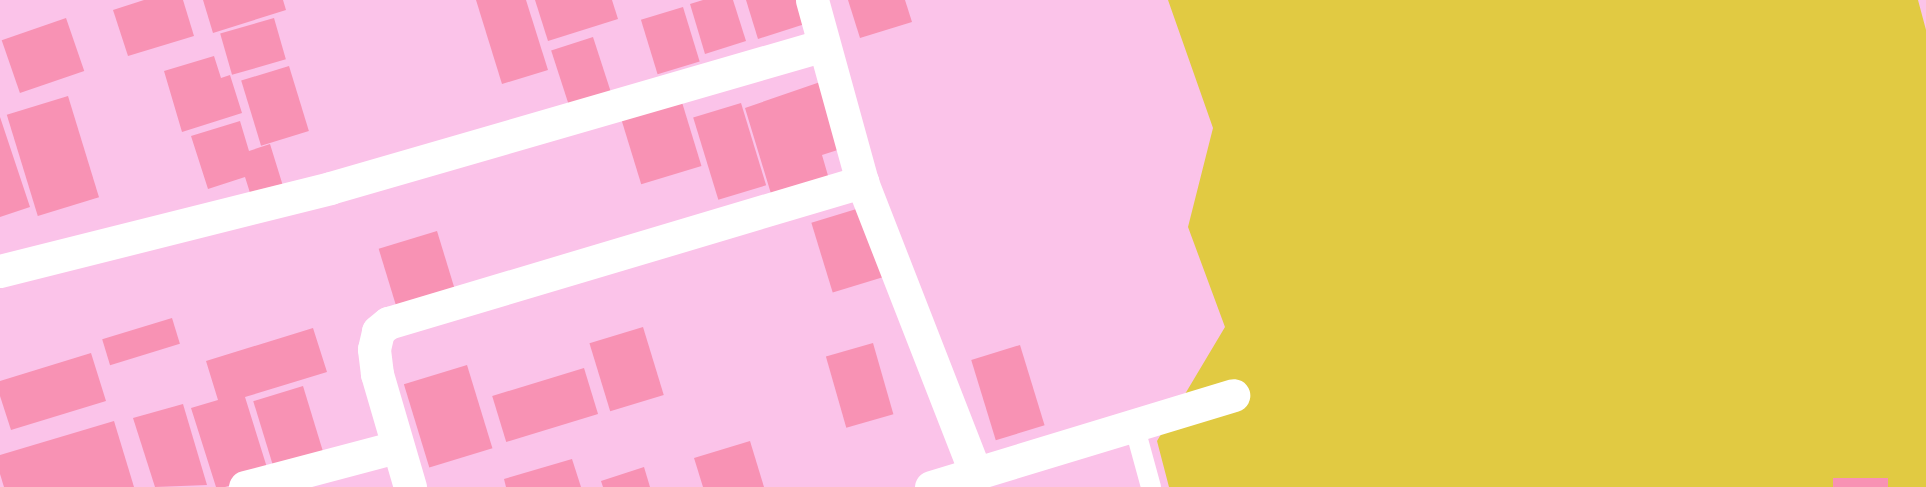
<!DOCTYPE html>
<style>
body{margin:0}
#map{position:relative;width:1926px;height:487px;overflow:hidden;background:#fbc3e9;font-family:"Zilla Slab",serif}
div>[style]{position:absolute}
.green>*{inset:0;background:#e1ca42}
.building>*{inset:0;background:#f892b4;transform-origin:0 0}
.service>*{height:20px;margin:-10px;padding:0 10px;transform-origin:10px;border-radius:10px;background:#fff}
.minor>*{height:33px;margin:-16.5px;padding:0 16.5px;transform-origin:16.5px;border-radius:16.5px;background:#fff}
span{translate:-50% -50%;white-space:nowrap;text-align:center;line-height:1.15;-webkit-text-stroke:4.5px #fbd8ef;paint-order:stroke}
</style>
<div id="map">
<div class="green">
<i style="clip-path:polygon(1168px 0,1918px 0,1926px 30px,1926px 487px,1169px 487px,1157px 441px,1225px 327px,1188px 227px,1213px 128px)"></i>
</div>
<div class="building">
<i style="clip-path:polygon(144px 0,183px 0,194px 36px,128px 56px,113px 10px)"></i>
<i style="clip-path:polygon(203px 0,283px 0,286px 10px,213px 33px)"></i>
<i style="clip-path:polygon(476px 0,526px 0,548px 70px,502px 84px)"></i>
<i style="clip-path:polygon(535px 0,612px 0,618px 19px,548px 41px)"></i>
<i style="clip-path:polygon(703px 0,733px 0,746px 41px,705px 54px,690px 4px)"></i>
<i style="clip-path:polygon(746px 0,801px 0,808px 23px,758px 39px)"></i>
<i style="clip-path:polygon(848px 0,905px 0,912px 22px,860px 38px)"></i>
<i style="left:683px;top:7px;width:57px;height:44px;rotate:73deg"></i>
<i style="left:66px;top:18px;width:56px;height:68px;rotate:71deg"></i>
<i style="left:274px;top:18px;width:43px;height:56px;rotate:74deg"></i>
<i style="left:593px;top:37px;width:58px;height:44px;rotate:72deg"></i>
<i style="clip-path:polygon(214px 56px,221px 78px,230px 75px,242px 113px,182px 132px,164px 71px)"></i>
<i style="left:289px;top:66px;width:68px;height:50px;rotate:73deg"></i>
<i style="clip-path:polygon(826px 80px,847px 147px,822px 155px,829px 179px,772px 197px,745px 108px)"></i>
<i style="left:68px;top:96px;width:106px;height:64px;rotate:73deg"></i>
<i style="left:681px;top:99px;width:70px;height:63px;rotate:73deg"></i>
<i style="left:741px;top:103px;width:86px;height:50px;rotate:73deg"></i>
<i style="clip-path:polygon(0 117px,30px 207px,0 217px)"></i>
<i style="clip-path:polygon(240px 121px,249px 151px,270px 144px,283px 186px,251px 196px,245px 177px,208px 189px,191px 136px)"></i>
<i style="left:863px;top:207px;width:73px;height:54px;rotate:73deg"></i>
<i style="left:437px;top:231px;width:64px;height:61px;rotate:73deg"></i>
<i style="left:172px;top:318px;width:27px;height:73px;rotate:73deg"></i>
<i style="left:643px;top:327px;width:71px;height:56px;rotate:73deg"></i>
<i style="clip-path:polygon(313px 328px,327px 372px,245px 397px,269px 474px,225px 487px,216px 487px,191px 408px,218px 400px,206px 361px)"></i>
<i style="left:873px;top:343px;width:74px;height:49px;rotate:74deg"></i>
<i style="left:1020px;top:345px;width:84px;height:51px;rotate:73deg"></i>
<i style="clip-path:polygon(91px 353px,106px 401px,11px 430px,0 396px,0 381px)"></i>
<i style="left:467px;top:365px;width:87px;height:66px;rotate:73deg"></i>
<i style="left:584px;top:368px;width:48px;height:96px;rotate:73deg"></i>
<i style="left:303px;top:386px;width:77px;height:52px;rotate:73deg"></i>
<i style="clip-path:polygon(183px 404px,207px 485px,155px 487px,133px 418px)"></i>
<i style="clip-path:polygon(114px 421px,134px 487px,4px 487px,0 474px,0 455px)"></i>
<i style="clip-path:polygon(750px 441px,764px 487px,703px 487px,694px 458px)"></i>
<i style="clip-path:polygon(572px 459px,581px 487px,506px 487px,504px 479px)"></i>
<i style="clip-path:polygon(644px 467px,650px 487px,603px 487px,601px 481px)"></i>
<i style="left:1833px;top:478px;width:55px;height:9px"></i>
</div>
<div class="service">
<i style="left:1134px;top:425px;width:64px;rotate:74.7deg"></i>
</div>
<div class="minor">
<i style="left:812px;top:0;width:189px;rotate:74.6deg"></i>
<i style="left:862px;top:182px;width:313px;rotate:68.7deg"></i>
<i style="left:0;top:271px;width:340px;rotate:-14.1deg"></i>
<i style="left:330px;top:188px;width:514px;rotate:-16.14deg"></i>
<i style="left:245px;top:487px;width:156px;rotate:-14.8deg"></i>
<i style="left:410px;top:487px;width:118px;rotate:-106.3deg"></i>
<i style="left:377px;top:374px;width:25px;rotate:-97deg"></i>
<i style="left:374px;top:349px;width:18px;rotate:-77deg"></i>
<i style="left:378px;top:331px;width:13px;rotate:-39deg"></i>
<i style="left:388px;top:323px;width:495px;rotate:-16.6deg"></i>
<i style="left:931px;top:487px;width:316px;rotate:-16.9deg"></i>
</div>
</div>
